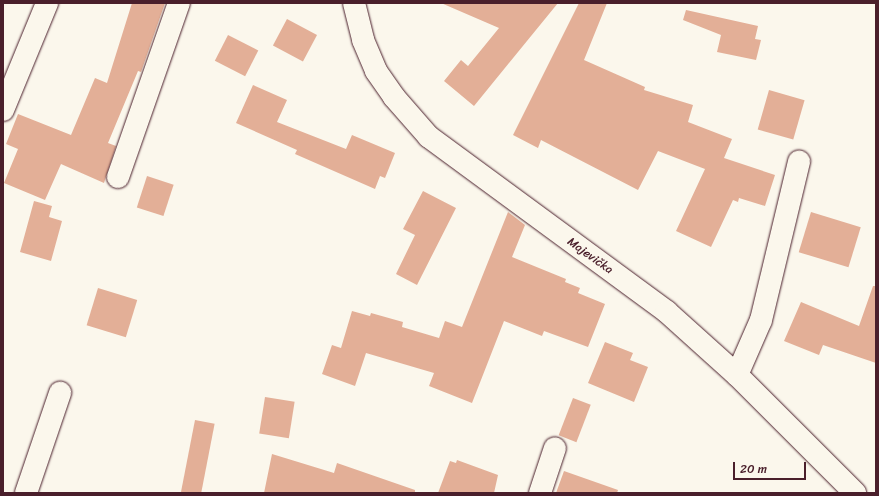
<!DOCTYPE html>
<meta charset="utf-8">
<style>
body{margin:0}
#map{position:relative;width:879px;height:496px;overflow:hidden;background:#fbf7ec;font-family:Sriracha,sans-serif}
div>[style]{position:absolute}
.building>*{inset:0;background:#e3af97;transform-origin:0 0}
.roads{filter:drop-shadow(0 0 1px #4a1f2b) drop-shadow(0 0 1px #4a1f2b)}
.street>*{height:22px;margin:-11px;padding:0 11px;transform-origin:11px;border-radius:11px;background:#fbf7ec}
span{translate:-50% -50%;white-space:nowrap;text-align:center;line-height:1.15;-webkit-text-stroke:3px #fbf7ec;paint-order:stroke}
.street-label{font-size:12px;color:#4a1f2b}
.frame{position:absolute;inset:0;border:4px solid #4a1f2b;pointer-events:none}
.scale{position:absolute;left:733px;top:462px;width:73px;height:18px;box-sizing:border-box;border:2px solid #4a1f2b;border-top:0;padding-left:5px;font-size:12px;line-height:14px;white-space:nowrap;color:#4a1f2b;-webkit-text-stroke:3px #fbf7ec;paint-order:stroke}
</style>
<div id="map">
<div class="building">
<i style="clip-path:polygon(132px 3px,165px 3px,141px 72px,138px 71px,108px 143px,116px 146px,104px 183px,61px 164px,45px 200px,4px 183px,18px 149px,6px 144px,18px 114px,71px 135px,95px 78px,107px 83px)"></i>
<i style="clip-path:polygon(441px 3px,558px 3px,474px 106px,444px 81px,461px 60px,468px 66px,499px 28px)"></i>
<i style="clip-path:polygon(579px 3px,607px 3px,584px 60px,645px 87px,644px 90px,693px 105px,688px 122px,732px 139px,724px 158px,775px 175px,765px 206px,739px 198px,738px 202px,733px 200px,711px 247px,676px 231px,705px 169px,658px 151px,638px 190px,541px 140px,538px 148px,513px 135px)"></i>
<i style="clip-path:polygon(686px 10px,758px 26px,755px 39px,761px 40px,756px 60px,717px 52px,721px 35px,683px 20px)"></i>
<i style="left:287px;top:19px;width:34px;height:30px;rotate:28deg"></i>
<i style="left:228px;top:35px;width:34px;height:29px;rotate:27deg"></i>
<i style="clip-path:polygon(253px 85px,287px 100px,277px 122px,346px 149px,352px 135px,395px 153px,385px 178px,380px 176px,375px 189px,295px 154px,297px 150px,236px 123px)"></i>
<i style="left:769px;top:90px;width:37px;height:41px;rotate:16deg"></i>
<i style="left:147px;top:176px;width:28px;height:33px;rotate:18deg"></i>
<i style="clip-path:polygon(423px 191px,456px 208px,417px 285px,396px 274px,415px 235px,403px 229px)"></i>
<i style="clip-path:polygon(34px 201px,52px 206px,49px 217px,62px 221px,51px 261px,20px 252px)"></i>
<i style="clip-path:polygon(508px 212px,525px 225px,512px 257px,566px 279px,565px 282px,580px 288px,578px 293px,605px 304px,588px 347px,544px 331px,542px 336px,504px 321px,472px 403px,429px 386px,434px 373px,366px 353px,355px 386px,322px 374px,332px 345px,341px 348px,352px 311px,370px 316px,371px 313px,403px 322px,402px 327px,439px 338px,445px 321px,462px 327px)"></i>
<i style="left:811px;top:212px;width:52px;height:42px;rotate:17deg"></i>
<i style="clip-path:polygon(873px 286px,876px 286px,876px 363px,823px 345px,819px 355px,784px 341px,801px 302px,859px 326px)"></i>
<i style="left:98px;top:288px;width:41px;height:39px;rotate:17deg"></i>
<i style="clip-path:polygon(605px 342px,633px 353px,630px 360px,648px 367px,634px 402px,588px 383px)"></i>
<i style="left:265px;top:397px;width:30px;height:37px;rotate:9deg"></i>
<i style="left:573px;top:398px;width:19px;height:40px;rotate:21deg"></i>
<i style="left:195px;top:420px;width:20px;height:75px;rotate:11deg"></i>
<i style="clip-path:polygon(272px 454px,334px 473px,337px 463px,415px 490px,415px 493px,264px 493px)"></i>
<i style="clip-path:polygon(457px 460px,498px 475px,494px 493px,438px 493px,450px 461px,456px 463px)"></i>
<i style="clip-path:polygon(564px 471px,618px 490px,617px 493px,556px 493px)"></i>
</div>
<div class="roads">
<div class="street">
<i style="left:354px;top:3px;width:38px;rotate:76deg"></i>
<i style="left:363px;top:40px;width:34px;rotate:67deg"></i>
<i style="left:376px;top:71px;width:32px;rotate:55deg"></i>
<i style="left:394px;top:97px;width:53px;rotate:48.8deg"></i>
<i style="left:429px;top:137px;width:295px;rotate:36.3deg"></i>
<i style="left:667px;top:312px;width:94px;rotate:42deg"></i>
<i style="left:737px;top:375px;width:167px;rotate:45deg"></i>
<i style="left:3px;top:110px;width:116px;rotate:-67.6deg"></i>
<i style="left:118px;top:177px;width:184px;rotate:-70.7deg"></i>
<i style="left:737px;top:375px;width:60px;rotate:-66.4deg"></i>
<i style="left:761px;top:320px;width:163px;rotate:-76.5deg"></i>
<i style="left:26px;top:493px;width:106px;rotate:-71.2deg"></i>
<i style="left:540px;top:493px;width:47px;rotate:-71.6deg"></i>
</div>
</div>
<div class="street-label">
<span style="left:590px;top:256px;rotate:36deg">Majevička</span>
</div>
<div class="frame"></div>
<div class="scale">20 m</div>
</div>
